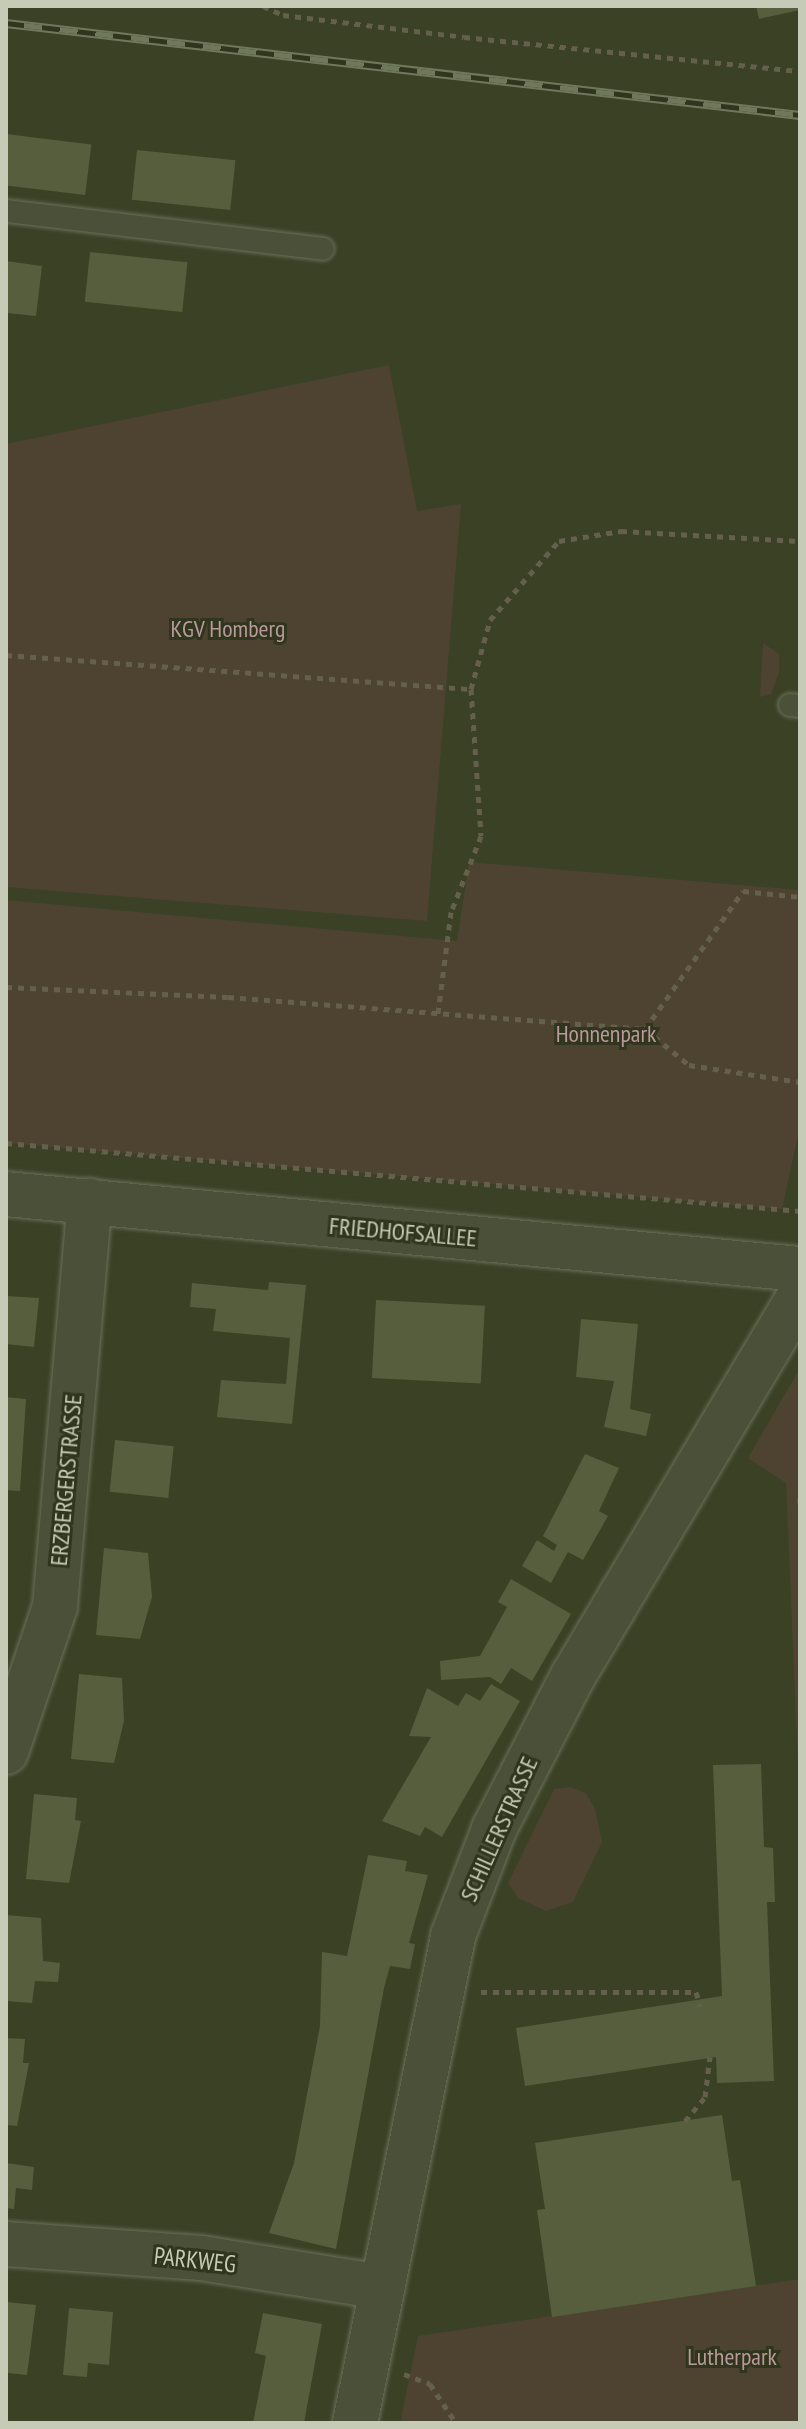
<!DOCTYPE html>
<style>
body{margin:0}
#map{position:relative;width:806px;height:2429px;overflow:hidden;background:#3a4125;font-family:"PT Sans Narrow",sans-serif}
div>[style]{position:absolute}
.green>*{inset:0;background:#4d4330}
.building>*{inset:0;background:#575e3e;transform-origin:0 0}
.path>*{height:5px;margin-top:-2.5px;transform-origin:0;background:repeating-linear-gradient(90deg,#65604c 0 6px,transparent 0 12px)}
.roads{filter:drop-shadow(0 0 2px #6b715a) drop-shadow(0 0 2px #6b715a)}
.lane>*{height:22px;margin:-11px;padding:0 11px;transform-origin:11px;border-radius:11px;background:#4b5139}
.street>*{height:44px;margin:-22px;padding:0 22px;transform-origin:22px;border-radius:22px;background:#4b5139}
.rail>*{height:9px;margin-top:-4.5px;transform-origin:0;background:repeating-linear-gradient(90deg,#30361e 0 18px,#70785b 0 36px);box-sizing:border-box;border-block:2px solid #70785b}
span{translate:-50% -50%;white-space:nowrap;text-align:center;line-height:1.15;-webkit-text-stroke:6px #30361e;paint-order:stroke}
.park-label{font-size:24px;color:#ba989b}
.street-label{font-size:24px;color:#c5cbb6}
.frame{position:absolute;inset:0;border:8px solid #c5cbb6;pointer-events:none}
</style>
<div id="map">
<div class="green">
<i style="clip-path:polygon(389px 365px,417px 511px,461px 504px,427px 921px,6px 887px,6px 444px)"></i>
<i style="clip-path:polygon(763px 643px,779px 654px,779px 673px,771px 694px,760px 697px)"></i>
<i style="clip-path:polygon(469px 862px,800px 890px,800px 1126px,782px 1209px,6px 1143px,6px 900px,457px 941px)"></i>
<i style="clip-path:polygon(800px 1368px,800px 1816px,786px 1483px,748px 1458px)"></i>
<i style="clip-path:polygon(571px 1787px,586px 1793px,595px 1809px,602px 1842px,573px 1902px,546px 1911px,518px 1898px,508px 1883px,554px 1789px)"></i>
<i style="clip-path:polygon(800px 2279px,800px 2423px,400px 2423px,418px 2336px)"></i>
</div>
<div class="building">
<i style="clip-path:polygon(756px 6px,800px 6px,800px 10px,759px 19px)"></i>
<i style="left:6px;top:134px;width:86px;height:51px;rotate:7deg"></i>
<i style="left:137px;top:150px;width:99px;height:50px;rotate:6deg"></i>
<i style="left:90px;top:252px;width:98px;height:50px;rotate:6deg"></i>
<i style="clip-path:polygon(6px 261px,42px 266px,36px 316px,6px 313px)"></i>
<i style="clip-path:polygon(269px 1282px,306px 1285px,292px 1424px,217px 1417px,221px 1380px,286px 1384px,290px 1338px,213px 1331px,216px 1309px,190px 1307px,192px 1283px,268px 1290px)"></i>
<i style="clip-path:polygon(6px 1296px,39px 1298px,34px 1347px,6px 1344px)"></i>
<i style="left:376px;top:1300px;width:109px;height:78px;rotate:3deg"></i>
<i style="clip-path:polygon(581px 1319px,638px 1324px,630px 1409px,651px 1414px,646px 1436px,604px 1427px,614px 1381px,576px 1377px)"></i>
<i style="clip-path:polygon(6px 1397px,26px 1399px,20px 1491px,6px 1490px)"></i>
<i style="left:115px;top:1440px;width:59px;height:52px;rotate:6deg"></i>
<i style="clip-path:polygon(585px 1454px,619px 1468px,599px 1511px,608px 1516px,583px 1560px,568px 1552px,551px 1583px,522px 1566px,537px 1540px,554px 1551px,557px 1545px,543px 1536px)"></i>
<i style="clip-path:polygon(104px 1548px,148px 1553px,152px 1597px,140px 1639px,96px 1635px)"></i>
<i style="clip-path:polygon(511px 1579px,571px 1614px,532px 1681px,511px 1668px,501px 1684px,490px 1677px,441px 1680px,440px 1661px,480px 1656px,507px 1607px,498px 1602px)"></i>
<i style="clip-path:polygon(79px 1674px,122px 1678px,124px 1721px,114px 1763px,71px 1759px)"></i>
<i style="clip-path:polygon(491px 1684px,520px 1701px,442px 1837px,425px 1827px,420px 1836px,382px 1821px,431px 1737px,409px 1736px,427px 1688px,458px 1706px,466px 1693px,480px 1701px)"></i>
<i style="clip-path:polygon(761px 1764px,764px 1847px,773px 1848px,775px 1902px,767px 1902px,774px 2081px,717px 2083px,716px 2057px,525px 2086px,516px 2028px,722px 1996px,713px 1765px)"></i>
<i style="clip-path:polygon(34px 1794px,77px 1798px,75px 1820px,81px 1821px,69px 1883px,26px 1879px)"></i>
<i style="clip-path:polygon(368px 1855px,407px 1861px,405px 1871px,428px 1875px,409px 1943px,415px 1944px,410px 1969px,390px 1966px,384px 1988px,336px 2249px,269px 2233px,294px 2163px,320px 2026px,322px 1952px,347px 1956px)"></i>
<i style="clip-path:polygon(6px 1915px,41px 1918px,43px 1961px,60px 1963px,58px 1982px,35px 1981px,32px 2003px,6px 2001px)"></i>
<i style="clip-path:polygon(6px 2038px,25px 2039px,23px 2063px,29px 2063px,17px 2126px,6px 2125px)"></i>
<i style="clip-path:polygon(722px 2115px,732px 2181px,740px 2180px,756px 2286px,552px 2317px,537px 2210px,545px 2209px,535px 2143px)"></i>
<i style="clip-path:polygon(6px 2163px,34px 2167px,32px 2190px,16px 2188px,14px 2209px,6px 2208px)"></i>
<i style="clip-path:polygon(6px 2302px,36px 2305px,27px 2375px,8px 2373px)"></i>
<i style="clip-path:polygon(69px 2308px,113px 2312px,109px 2365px,88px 2363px,87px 2377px,63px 2375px)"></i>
<i style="clip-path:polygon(263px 2313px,322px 2324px,304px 2423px,253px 2423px,266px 2356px,255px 2353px)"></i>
</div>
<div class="path">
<i style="left:263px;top:6px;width:22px;rotate:24deg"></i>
<i style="left:283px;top:15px;width:182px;rotate:6.9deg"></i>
<i style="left:464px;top:37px;width:338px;rotate:5.8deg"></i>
<i style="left:6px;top:655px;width:466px;rotate:4.2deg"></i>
<i style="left:471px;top:689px;width:147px;rotate:86.1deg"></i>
<i style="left:481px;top:836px;width:82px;rotate:111.5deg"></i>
<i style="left:451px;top:912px;width:103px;rotate:97.3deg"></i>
<i style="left:471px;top:689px;width:72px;rotate:-74.6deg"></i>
<i style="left:490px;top:620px;width:105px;rotate:-48.9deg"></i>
<i style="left:559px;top:541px;width:63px;rotate:-9.2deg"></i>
<i style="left:621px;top:531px;width:179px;rotate:3.2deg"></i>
<i style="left:6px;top:987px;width:222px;rotate:2.6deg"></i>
<i style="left:228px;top:997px;width:418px;rotate:4.4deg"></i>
<i style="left:645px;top:1029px;width:57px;rotate:39.3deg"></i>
<i style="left:689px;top:1065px;width:112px;rotate:8.7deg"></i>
<i style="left:645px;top:1029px;width:169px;rotate:-54.6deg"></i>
<i style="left:743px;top:891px;width:57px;rotate:6deg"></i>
<i style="left:6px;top:1143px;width:797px;rotate:4.89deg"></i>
<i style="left:800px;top:1497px;width:9px;rotate:90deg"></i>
<i style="left:481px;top:1992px;width:215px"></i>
<i style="left:696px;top:1992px;width:15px;rotate:74deg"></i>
<i style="left:685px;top:2121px;width:31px;rotate:-50deg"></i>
<i style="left:705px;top:2097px;width:40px;rotate:-82.9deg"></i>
<i style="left:404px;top:2374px;width:28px;rotate:21deg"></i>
<i style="left:430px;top:2384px;width:47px;rotate:56.3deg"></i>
</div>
<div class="roads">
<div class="lane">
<i style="left:6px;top:211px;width:319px;rotate:6.8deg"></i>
<i style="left:790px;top:705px;width:10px;rotate:6deg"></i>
</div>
<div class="street">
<i style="left:6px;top:1194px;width:798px;rotate:5.4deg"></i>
<i style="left:6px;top:1752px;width:154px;rotate:-71.4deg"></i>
<i style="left:55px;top:1606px;width:407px;rotate:-85.1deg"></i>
<i style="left:6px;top:2244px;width:196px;rotate:4.1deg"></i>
<i style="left:201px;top:2258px;width:184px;rotate:9.1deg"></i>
<i style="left:355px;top:2423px;width:497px;rotate:-78.6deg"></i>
<i style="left:453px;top:1936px;width:115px;rotate:-69deg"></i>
<i style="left:494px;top:1829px;width:172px;rotate:-62.7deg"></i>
<i style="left:573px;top:1676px;width:443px;rotate:-59.2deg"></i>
</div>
</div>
<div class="rail">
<i style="left:6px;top:23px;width:799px;rotate:6.61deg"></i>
</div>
<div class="park-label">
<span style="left:228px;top:629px">KGV Homberg</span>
<span style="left:606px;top:1034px">Honnenpark</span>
<span style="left:732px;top:2357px">Lutherpark</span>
</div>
<div class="street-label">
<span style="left:403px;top:1232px;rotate:5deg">FRIEDHOFSALLEE</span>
<span style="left:66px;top:1480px;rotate:-85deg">ERZBERGERSTRASSE</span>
<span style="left:499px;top:1829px;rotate:-66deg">SCHILLERSTRASSE</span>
<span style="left:195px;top:2260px;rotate:6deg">PARKWEG</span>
</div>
<div class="frame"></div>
</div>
